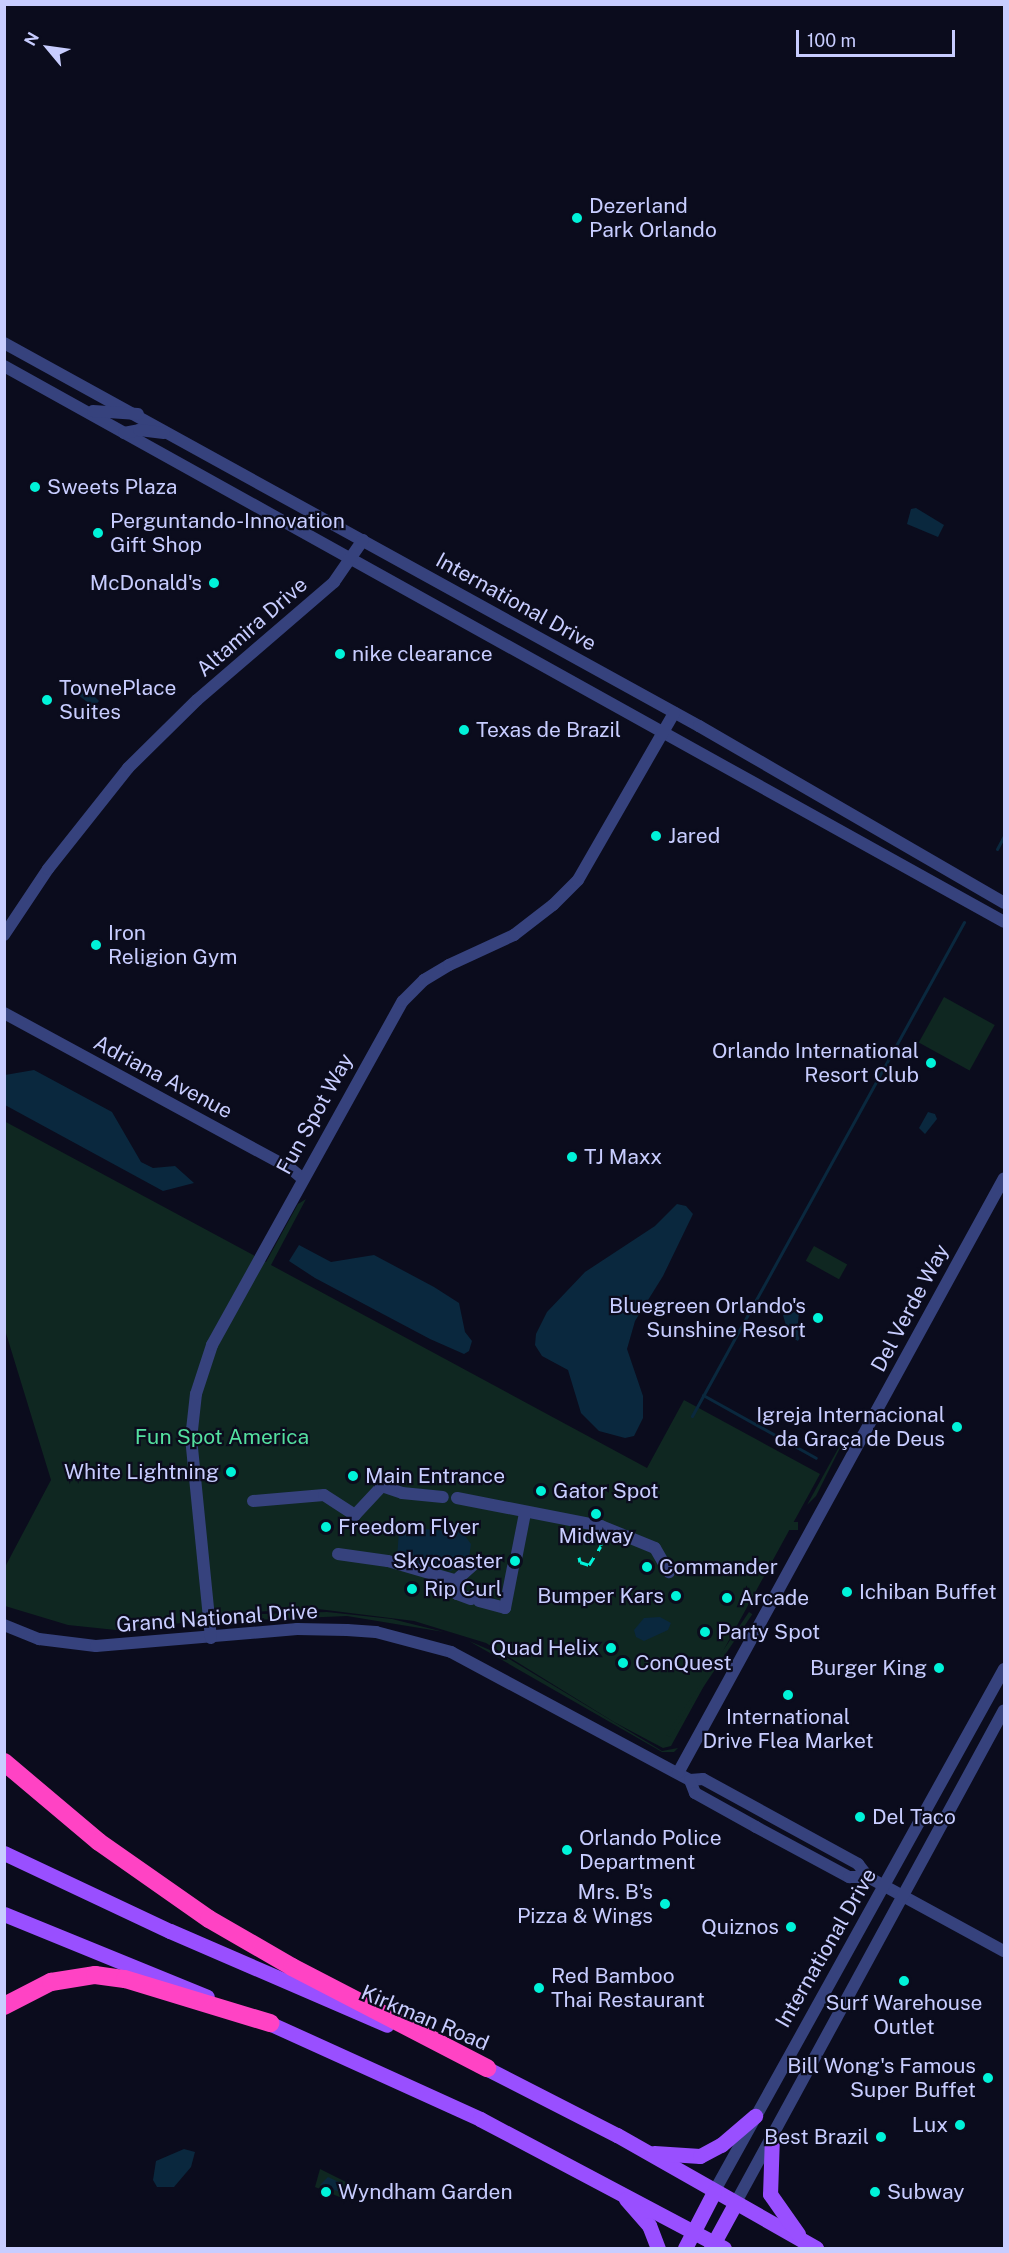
<!DOCTYPE html>
<meta charset="utf-8">
<style>
body{margin:0}
#map{position:relative;width:1009px;height:2253px;overflow:hidden;background:#0b0c1d;font-family:"Public Sans",sans-serif}
div>[style]{position:absolute}
.green>*{inset:0;background:#0f2721;transform-origin:0 0}
.water>*{inset:0;background:#0a283e}
.stream>*{height:3px;margin:-1.5px;padding:0 1.5px;transform-origin:1.5px;border-radius:1.5px;background:#0a283e}
.minor>*{height:12px;margin:-6px;padding:0 6px;transform-origin:6px;border-radius:6px;background:#36427d}
.major>*{height:15px;margin:-7.5px;padding:0 7.5px;transform-origin:7.5px;border-radius:7.5px;background:#994fff}
.highway>*{height:18px;margin:-9px;padding:0 9px;transform-origin:9px;border-radius:9px;background:#ff43c4}
.rail>*{height:3px;margin-top:-1.5px;transform-origin:0;background:repeating-linear-gradient(90deg,#00f3d9 0 9px,transparent 0 17px)}
.dots>*{width:16px;height:16px;translate:-50% -50%;box-sizing:border-box;border:3px solid #0b0c1d;border-radius:50%}
span{translate:-50% -50%;white-space:nowrap;text-align:center;line-height:1.15;-webkit-text-stroke:4.5px #0b0c1d;paint-order:stroke}
.poi-label{font-size:21px;color:#c8cdff}
.left{translate:0 -50%;text-align:left}
.right{translate:-100% -50%;text-align:right}
.street-label{font-size:21px;color:#c8cdff}
.park-label{font-size:21px;color:#54df9f}
.frame{position:absolute;inset:0;border:6px solid #c8cdff;pointer-events:none}
.north{position:absolute;left:18px;top:18px;width:60px;height:60px;-webkit-text-stroke:4px #0b0c1d;paint-order:stroke;rotate:299deg;font-size:16px;font-weight:700;line-height:24px;text-align:center;color:#c8cdff}
.north::after{content:'';display:block;margin:auto;width:21px;height:27px;background:#c8cdff;clip-path:polygon(50% 0,100% 100%,50% 72%,0 100%)}
.scale{position:absolute;left:796px;top:30px;width:159px;height:27px;box-sizing:border-box;border:3px solid #c8cdff;border-top:0;padding-left:8px;font-size:18px;line-height:21px;white-space:nowrap;color:#c8cdff;-webkit-text-stroke:4px #0b0c1d;paint-order:stroke}
</style>
<div id="map">
<div class="green">
<i style="left:944px;top:997px;width:58px;height:52px;rotate:29deg"></i>
<i style="clip-path:polygon(4px 1121px,266px 1262px,298px 1204px,306px 1199px,271px 1265px,647px 1468px,684px 1400px,820px 1474px,671px 1746px,663px 1748px,614px 1722px,486px 1643px,414px 1621px,318px 1609px,224px 1613px,182px 1623px,116px 1630px,68px 1625px,5px 1606px,5px 1567px,51px 1480px,5px 1330px)"></i>
<i style="left:814px;top:1246px;width:38px;height:17px;rotate:29deg"></i>
<i style="clip-path:polygon(843px 1442px,816px 1496px,807px 1505px,839px 1447px)"></i>
<i style="left:798px;top:1522px;width:8px;height:99px;rotate:90deg"></i>
<i style="clip-path:polygon(327px 1612px,392px 1619px,444px 1632px,347px 1616px,231px 1621px,225px 1615px)"></i>
<i style="left:749px;top:1612px;width:4px;height:148px;rotate:34deg"></i>
<i style="clip-path:polygon(469px 1641px,506px 1657px,662px 1751px,678px 1748px,674px 1752px,662px 1752px)"></i>
<i style="clip-path:polygon(320px 2169px,350px 2184px,342px 2198px,315px 2187px)"></i>
</div>
<div class="water">
<i style="clip-path:polygon(916px 508px,944px 525px,938px 537px,907px 524px,911px 509px)"></i>
<i style="clip-path:polygon(82px 684px,99px 701px,94px 707px,74px 692px,76px 685px)"></i>
<i style="clip-path:polygon(34px 1070px,112px 1112px,141px 1162px,153px 1168px,175px 1166px,194px 1183px,163px 1191px,5px 1105px,5px 1075px)"></i>
<i style="clip-path:polygon(928px 1112px,935px 1114px,937px 1119px,925px 1134px,919px 1128px)"></i>
<i style="clip-path:polygon(677px 1204px,686px 1206px,693px 1214px,663px 1276px,635px 1321px,627px 1349px,643px 1396px,643px 1418px,634px 1436px,625px 1438px,599px 1431px,581px 1413px,568px 1370px,542px 1356px,535px 1345px,536px 1334px,547px 1312px,585px 1272px,655px 1226px)"></i>
<i style="clip-path:polygon(299px 1245px,331px 1262px,374px 1255px,434px 1287px,459px 1303px,465px 1332px,472px 1341px,469px 1351px,464px 1354px,430px 1339px,315px 1278px,289px 1261px)"></i>
<i style="clip-path:polygon(799px 1311px,798px 1323px,804px 1330px,798px 1341px,789px 1336px,783px 1315px)"></i>
<i style="clip-path:polygon(427px 1529px,463px 1533px,471px 1544px,469px 1558px,451px 1571px,397px 1557px,399px 1532px)"></i>
<i style="clip-path:polygon(660px 1617px,671px 1623px,668px 1630px,644px 1641px,636px 1637px,634px 1630px,644px 1618px)"></i>
<i style="clip-path:polygon(184px 2149px,195px 2152px,191px 2167px,174px 2187px,157px 2187px,153px 2180px,156px 2161px)"></i>
<i style="clip-path:polygon(328px 2177px,343px 2184px,340px 2192px,320px 2185px)"></i>
</div>
<div class="stream">
<i style="left:997px;top:849px;width:15px;rotate:-62deg"></i>
<i style="left:703px;top:1395px;width:129px;rotate:29.1deg"></i>
<i style="left:692px;top:1416px;width:564px;rotate:-61.16deg"></i>
</div>
<div class="minor">
<i style="left:4px;top:343px;width:794px;rotate:28.86deg"></i>
<i style="left:699px;top:726px;width:353px;rotate:30.1deg"></i>
<i style="left:4px;top:366px;width:1144px;rotate:29.07deg"></i>
<i style="left:93px;top:411px;width:45px;rotate:3.8deg"></i>
<i style="left:124px;top:433px;width:15px;rotate:-11deg"></i>
<i style="left:139px;top:430px;width:25px;rotate:7deg"></i>
<i style="left:4px;top:935px;width:79px;rotate:-56.3deg"></i>
<i style="left:48px;top:869px;width:129px;rotate:-51.6deg"></i>
<i style="left:128px;top:768px;width:97px;rotate:-44.6deg"></i>
<i style="left:197px;top:700px;width:181px;rotate:-40.7deg"></i>
<i style="left:334px;top:582px;width:51px;rotate:-55.4deg"></i>
<i style="left:4px;top:1013px;width:325px;rotate:28.5deg"></i>
<i style="left:290px;top:1168px;width:16px;rotate:40deg"></i>
<i style="left:457px;top:1498px;width:147px;rotate:11deg"></i>
<i style="left:601px;top:1526px;width:58px;rotate:22.2deg"></i>
<i style="left:655px;top:1548px;width:28px;rotate:60deg"></i>
<i style="left:253px;top:1501px;width:71px;rotate:-4.8deg"></i>
<i style="left:324px;top:1495px;width:37px;rotate:33deg"></i>
<i style="left:355px;top:1515px;width:40px;rotate:-47deg"></i>
<i style="left:382px;top:1486px;width:21px;rotate:19deg"></i>
<i style="left:402px;top:1493px;width:41px;rotate:5.6deg"></i>
<i style="left:338px;top:1554px;width:50px;rotate:8deg"></i>
<i style="left:388px;top:1561px;width:69px;rotate:16.1deg"></i>
<i style="left:516px;top:1559px;width:47px;rotate:-78.9deg"></i>
<i style="left:471px;top:1599px;width:15px;rotate:-160deg"></i>
<i style="left:457px;top:1594px;width:12px;rotate:-110deg"></i>
<i style="left:453px;top:1583px;width:31px;rotate:-42deg"></i>
<i style="left:479px;top:1601px;width:27px;rotate:15deg"></i>
<i style="left:505px;top:1608px;width:42px;rotate:-79deg"></i>
<i style="left:4px;top:1625px;width:38px;rotate:22deg"></i>
<i style="left:39px;top:1639px;width:57px;rotate:7deg"></i>
<i style="left:96px;top:1646px;width:202px;rotate:-4.8deg"></i>
<i style="left:297px;top:1629px;width:50px;rotate:1.1deg"></i>
<i style="left:347px;top:1630px;width:29px;rotate:4deg"></i>
<i style="left:376px;top:1632px;width:78px;rotate:14.9deg"></i>
<i style="left:451px;top:1652px;width:271px;rotate:28.2deg"></i>
<i style="left:690px;top:1780px;width:13px;rotate:-4deg"></i>
<i style="left:703px;top:1779px;width:177px;rotate:28.7deg"></i>
<i style="left:858px;top:1864px;width:16px;rotate:52deg"></i>
<i style="left:868px;top:1877px;width:155px;rotate:28.6deg"></i>
<i style="left:211px;top:1638px;width:200px;rotate:-95.7deg"></i>
<i style="left:191px;top:1439px;width:45px;rotate:-83.7deg"></i>
<i style="left:196px;top:1394px;width:52px;rotate:-71.9deg"></i>
<i style="left:212px;top:1345px;width:393px;rotate:-61deg"></i>
<i style="left:403px;top:1001px;width:30px;rotate:-45deg"></i>
<i style="left:424px;top:980px;width:29px;rotate:-31deg"></i>
<i style="left:449px;top:965px;width:72px;rotate:-24.8deg"></i>
<i style="left:514px;top:935px;width:49px;rotate:-37.6deg"></i>
<i style="left:553px;top:905px;width:35px;rotate:-45deg"></i>
<i style="left:578px;top:880px;width:193px;rotate:-60.1deg"></i>
<i style="left:678px;top:1773px;width:678px;rotate:-61.28deg"></i>
<i style="left:690px;top:1780px;width:14px;rotate:69deg"></i>
<i style="left:695px;top:1793px;width:70px;rotate:29.1deg"></i>
<i style="left:756px;top:1827px;width:106px;rotate:28.3deg"></i>
<i style="left:849px;top:1877px;width:19px"></i>
<i style="left:714px;top:2192px;width:598px;rotate:-60.99deg"></i>
<i style="left:735px;top:2204px;width:562px;rotate:-61.43deg"></i>
</div>
<div class="major">
<i style="left:4px;top:1853px;width:183px;rotate:25.2deg"></i>
<i style="left:170px;top:1931px;width:236px;rotate:23.4deg"></i>
<i style="left:4px;top:1914px;width:219px;rotate:22.2deg"></i>
<i style="left:260px;top:2019px;width:242px;rotate:24.4deg"></i>
<i style="left:480px;top:2119px;width:276px;rotate:27.9deg"></i>
<i style="left:478px;top:2064px;width:156px;rotate:27.1deg"></i>
<i style="left:617px;top:2135px;width:229px;rotate:29.6deg"></i>
<i style="left:772px;top:2135px;width:59px;rotate:91.9deg"></i>
<i style="left:770px;top:2194px;width:49px;rotate:55deg"></i>
<i style="left:654px;top:2153px;width:46px;rotate:3.7deg"></i>
<i style="left:700px;top:2156px;width:24px;rotate:-28deg"></i>
<i style="left:721px;top:2145px;width:45px;rotate:-40.5deg"></i>
<i style="left:626px;top:2199px;width:35px;rotate:49deg"></i>
<i style="left:649px;top:2225px;width:25px;rotate:69deg"></i>
<i style="left:685px;top:2248px;width:63px;rotate:-62.6deg"></i>
<i style="left:711px;top:2248px;width:50px;rotate:-61.4deg"></i>
</div>
<div class="highway">
<i style="left:4px;top:1762px;width:124px;rotate:40.1deg"></i>
<i style="left:99px;top:1842px;width:134px;rotate:35deg"></i>
<i style="left:209px;top:1919px;width:96px;rotate:30deg"></i>
<i style="left:292px;top:1967px;width:220px;rotate:27.4deg"></i>
<i style="left:4px;top:2006px;width:53px;rotate:-27.1deg"></i>
<i style="left:51px;top:1982px;width:45px;rotate:-9deg"></i>
<i style="left:95px;top:1975px;width:30px;rotate:8deg"></i>
<i style="left:125px;top:1979px;width:152px;rotate:16.9deg"></i>
</div>
<div class="rail">
<i style="left:579px;top:1557px;width:5px;rotate:79deg"></i>
<i style="left:580px;top:1562px;width:9px;rotate:18deg"></i>
<i style="left:589px;top:1565px;width:22px;rotate:-58deg"></i>
<i style="left:601px;top:1546px;width:7px;rotate:-98deg"></i>
<i style="left:600px;top:1539px;width:7px;rotate:-146deg"></i>
<i style="left:594px;top:1535px;width:13px;rotate:135deg"></i>
</div>
<div class="dots">
<i style="left:577px;top:218px;background:#00f3d9"></i>
<i style="left:35px;top:487px;background:#00f3d9"></i>
<i style="left:98px;top:533px;background:#00f3d9"></i>
<i style="left:214px;top:583px;background:#00f3d9"></i>
<i style="left:340px;top:654px;background:#00f3d9"></i>
<i style="left:47px;top:700px;background:#00f3d9"></i>
<i style="left:464px;top:730px;background:#00f3d9"></i>
<i style="left:656px;top:836px;background:#00f3d9"></i>
<i style="left:96px;top:945px;background:#00f3d9"></i>
<i style="left:931px;top:1063px;background:#00f3d9"></i>
<i style="left:572px;top:1157px;background:#00f3d9"></i>
<i style="left:818px;top:1318px;background:#00f3d9"></i>
<i style="left:957px;top:1427px;background:#00f3d9"></i>
<i style="left:231px;top:1472px;background:#00f3d9"></i>
<i style="left:353px;top:1476px;background:#00f3d9"></i>
<i style="left:541px;top:1491px;background:#00f3d9"></i>
<i style="left:596px;top:1514px;background:#00f3d9"></i>
<i style="left:326px;top:1527px;background:#00f3d9"></i>
<i style="left:515px;top:1561px;background:#00f3d9"></i>
<i style="left:647px;top:1567px;background:#00f3d9"></i>
<i style="left:412px;top:1589px;background:#00f3d9"></i>
<i style="left:847px;top:1592px;background:#00f3d9"></i>
<i style="left:676px;top:1596px;background:#00f3d9"></i>
<i style="left:727px;top:1598px;background:#00f3d9"></i>
<i style="left:705px;top:1632px;background:#00f3d9"></i>
<i style="left:611px;top:1648px;background:#00f3d9"></i>
<i style="left:623px;top:1663px;background:#00f3d9"></i>
<i style="left:939px;top:1668px;background:#00f3d9"></i>
<i style="left:788px;top:1695px;background:#00f3d9"></i>
<i style="left:860px;top:1817px;background:#00f3d9"></i>
<i style="left:567px;top:1850px;background:#00f3d9"></i>
<i style="left:665px;top:1904px;background:#00f3d9"></i>
<i style="left:791px;top:1927px;background:#00f3d9"></i>
<i style="left:904px;top:1981px;background:#00f3d9"></i>
<i style="left:539px;top:1988px;background:#00f3d9"></i>
<i style="left:988px;top:2078px;background:#00f3d9"></i>
<i style="left:960px;top:2125px;background:#00f3d9"></i>
<i style="left:881px;top:2137px;background:#00f3d9"></i>
<i style="left:326px;top:2192px;background:#00f3d9"></i>
<i style="left:875px;top:2192px;background:#00f3d9"></i>
</div>
<div class="poi-label">
<span class="left" style="left:589px;top:218px">Dezerland<br>Park Orlando</span>
<span class="left" style="left:47px;top:487px">Sweets Plaza</span>
<span class="left" style="left:110px;top:533px">Perguntando-Innovation<br>Gift Shop</span>
<span class="right" style="left:202px;top:583px">McDonald's</span>
<span class="left" style="left:352px;top:654px">nike clearance</span>
<span class="left" style="left:59px;top:700px">TownePlace<br>Suites</span>
<span class="left" style="left:476px;top:730px">Texas de Brazil</span>
<span class="left" style="left:668px;top:836px">Jared</span>
<span class="left" style="left:108px;top:945px">Iron<br>Religion Gym</span>
<span class="right" style="left:919px;top:1063px">Orlando International<br>Resort Club</span>
<span class="left" style="left:584px;top:1157px">TJ Maxx</span>
<span class="right" style="left:806px;top:1318px">Bluegreen Orlando's<br>Sunshine Resort</span>
<span class="right" style="left:945px;top:1427px">Igreja Internacional<br>da Graça de Deus</span>
<span class="right" style="left:219px;top:1472px">White Lightning</span>
<span class="left" style="left:365px;top:1476px">Main Entrance</span>
<span class="left" style="left:553px;top:1491px">Gator Spot</span>
<span class="left" style="left:338px;top:1527px">Freedom Flyer</span>
<span style="left:596px;top:1536px">Midway</span>
<span class="right" style="left:503px;top:1561px">Skycoaster</span>
<span class="left" style="left:659px;top:1567px">Commander</span>
<span class="left" style="left:424px;top:1589px">Rip Curl</span>
<span class="left" style="left:859px;top:1592px">Ichiban Buffet</span>
<span class="right" style="left:664px;top:1596px">Bumper Kars</span>
<span class="left" style="left:739px;top:1598px">Arcade</span>
<span class="left" style="left:717px;top:1632px">Party Spot</span>
<span class="right" style="left:599px;top:1648px">Quad Helix</span>
<span class="left" style="left:635px;top:1663px">ConQuest</span>
<span class="right" style="left:927px;top:1668px">Burger King</span>
<span style="left:788px;top:1729px">International<br>Drive Flea Market</span>
<span class="left" style="left:872px;top:1817px">Del Taco</span>
<span class="left" style="left:579px;top:1850px">Orlando Police<br>Department</span>
<span class="right" style="left:653px;top:1904px">Mrs. B's<br>Pizza &amp; Wings</span>
<span class="right" style="left:779px;top:1927px">Quiznos</span>
<span class="left" style="left:551px;top:1988px">Red Bamboo<br>Thai Restaurant</span>
<span style="left:904px;top:2015px">Surf Warehouse<br>Outlet</span>
<span class="right" style="left:976px;top:2078px">Bill Wong's Famous<br>Super Buffet</span>
<span class="right" style="left:948px;top:2125px">Lux</span>
<span class="right" style="left:869px;top:2137px">Best Brazil</span>
<span class="left" style="left:338px;top:2192px">Wyndham Garden</span>
<span class="left" style="left:887px;top:2192px">Subway</span>
</div>
<div class="street-label">
<span style="left:516px;top:602px;rotate:29deg">International Drive</span>
<span style="left:252px;top:627px;rotate:-41deg">Altamira Drive</span>
<span style="left:163px;top:1077px;rotate:28deg">Adriana Avenue</span>
<span style="left:315px;top:1114px;rotate:-61deg">Fun Spot Way</span>
<span style="left:910px;top:1308px;rotate:-62deg">Del Verde Way</span>
<span style="left:217px;top:1618px;rotate:-4deg">Grand National Drive</span>
<span style="left:826px;top:1948px;rotate:-60deg">International Drive</span>
<span style="left:425px;top:2018px;rotate:23deg">Kirkman Road</span>
</div>
<div class="park-label">
<span style="left:222px;top:1437px">Fun Spot America</span>
</div>
<div class="frame"></div>
<div class="north">N</div>
<div class="scale">100 m</div>
</div>
